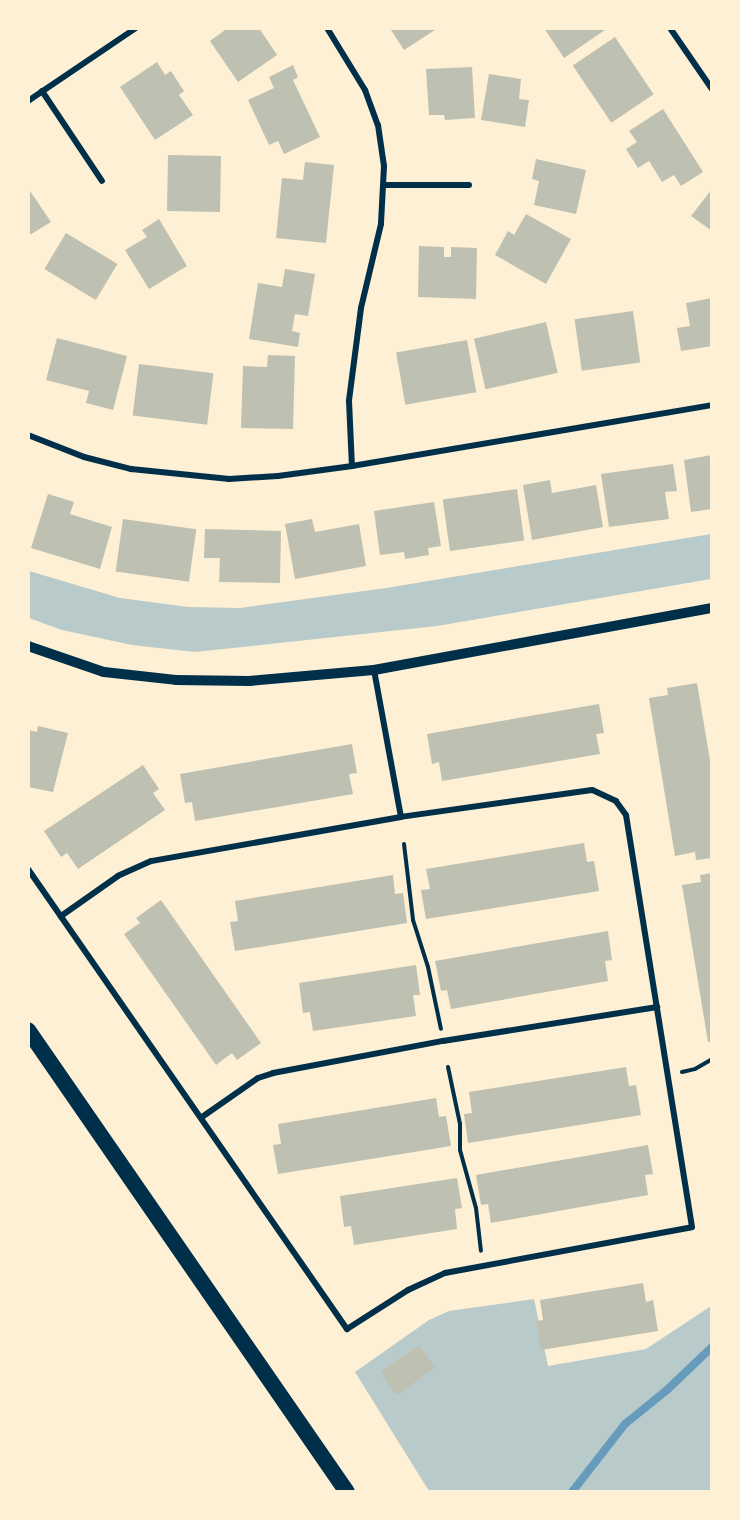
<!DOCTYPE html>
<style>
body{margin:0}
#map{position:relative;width:740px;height:1520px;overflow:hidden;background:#fdf0d5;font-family:"IBM Plex Sans",sans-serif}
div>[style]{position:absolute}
.green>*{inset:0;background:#b9caca}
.stream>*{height:8px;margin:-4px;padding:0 4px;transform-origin:4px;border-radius:4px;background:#669bbc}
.building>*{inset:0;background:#bec0b2;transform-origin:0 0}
.path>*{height:4px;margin:-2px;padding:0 2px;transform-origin:2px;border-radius:2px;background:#003049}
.minor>*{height:6px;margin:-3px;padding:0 3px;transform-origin:3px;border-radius:3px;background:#003049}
.tertiary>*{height:10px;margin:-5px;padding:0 5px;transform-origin:5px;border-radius:5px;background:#003049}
.trunk>*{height:16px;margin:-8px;padding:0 8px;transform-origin:8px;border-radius:8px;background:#003049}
span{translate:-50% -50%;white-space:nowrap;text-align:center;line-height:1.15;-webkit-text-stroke:5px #fdf0d5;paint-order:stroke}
.frame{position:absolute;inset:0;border:30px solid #fdf0d5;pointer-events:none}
</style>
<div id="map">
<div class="green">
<i style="clip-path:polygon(711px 534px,711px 579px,437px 626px,195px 652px,132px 645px,62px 630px,29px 618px,29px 571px,120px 598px,188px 607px,240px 608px,386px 588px)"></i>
<i style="clip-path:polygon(534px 1299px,548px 1366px,646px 1349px,711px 1306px,711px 1491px,429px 1491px,355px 1372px,429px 1320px,449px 1311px)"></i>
</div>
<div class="stream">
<i style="left:572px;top:1492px;width:86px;rotate:-52.1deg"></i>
<i style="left:625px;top:1424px;width:55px;rotate:-39.1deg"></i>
<i style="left:668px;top:1389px;width:61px;rotate:-43.7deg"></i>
</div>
<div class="building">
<i style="clip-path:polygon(228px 28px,259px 28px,277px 55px,238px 82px,210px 41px)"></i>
<i style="clip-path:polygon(393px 28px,438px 28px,404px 50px,391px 30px)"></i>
<i style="clip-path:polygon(544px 28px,608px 28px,564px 58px)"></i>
<i style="left:615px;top:37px;width:69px;height:51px;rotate:56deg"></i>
<i style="clip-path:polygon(157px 62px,165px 75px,171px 71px,184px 91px,179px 95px,193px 115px,155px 140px,120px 87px)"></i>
<i style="clip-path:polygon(293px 65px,298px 77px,293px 80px,320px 137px,284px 154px,278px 141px,269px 145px,248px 100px,274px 88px,269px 77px)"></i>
<i style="clip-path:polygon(472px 67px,475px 118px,445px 120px,444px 115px,429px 115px,426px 69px)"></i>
<i style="clip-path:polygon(489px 74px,521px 79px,519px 99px,529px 100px,525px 127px,481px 120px)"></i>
<i style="clip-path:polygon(663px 109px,703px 172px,681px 186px,674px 175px,662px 182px,649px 161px,638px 168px,626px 149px,637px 142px,629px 131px)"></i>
<i style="left:168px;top:155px;width:53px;height:56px;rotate:1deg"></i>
<i style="clip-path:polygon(536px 159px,586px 170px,576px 214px,534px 205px,539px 181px,532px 179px)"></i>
<i style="clip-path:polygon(305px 162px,334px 165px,326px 243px,276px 238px,282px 178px,303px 180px)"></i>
<i style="clip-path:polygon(28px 188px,51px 222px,28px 236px)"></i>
<i style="clip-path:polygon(712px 189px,712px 231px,691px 216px)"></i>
<i style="clip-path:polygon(526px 214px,571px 239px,546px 284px,495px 255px,508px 231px,514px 235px)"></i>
<i style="clip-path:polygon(159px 219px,187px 266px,149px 289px,125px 250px,147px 237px,142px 230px)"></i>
<i style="left:66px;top:233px;width:60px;height:42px;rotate:31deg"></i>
<i style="clip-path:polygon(419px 246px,444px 247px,444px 257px,451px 257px,451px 247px,477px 248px,476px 299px,418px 297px)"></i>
<i style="clip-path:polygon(285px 269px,315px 274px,308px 316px,295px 314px,292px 331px,300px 333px,298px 347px,249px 339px,258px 283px,282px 287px)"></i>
<i style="clip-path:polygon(712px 298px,712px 346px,681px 351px,677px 328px,690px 326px,686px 303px)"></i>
<i style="left:633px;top:311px;width:52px;height:59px;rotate:82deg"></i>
<i style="left:546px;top:322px;width:52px;height:74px;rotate:77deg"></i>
<i style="clip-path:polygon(57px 338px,127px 356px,113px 410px,86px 403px,89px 391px,46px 380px)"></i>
<i style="left:467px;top:340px;width:53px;height:72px;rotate:80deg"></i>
<i style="clip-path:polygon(268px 355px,295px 356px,293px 429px,241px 428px,243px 366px,267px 367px)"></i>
<i style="left:139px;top:364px;width:75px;height:52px;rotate:7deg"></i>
<i style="clip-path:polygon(712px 455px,712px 509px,691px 512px,684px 460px)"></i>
<i style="clip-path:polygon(673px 464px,677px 491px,665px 492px,669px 519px,609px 527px,601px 474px)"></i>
<i style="clip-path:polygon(550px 480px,552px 493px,596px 485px,603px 527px,532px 540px,523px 485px)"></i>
<i style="left:517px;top:489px;width:52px;height:75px;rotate:82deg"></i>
<i style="clip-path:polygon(48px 494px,74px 502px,70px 514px,112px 527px,100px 569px,31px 548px)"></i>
<i style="clip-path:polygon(434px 502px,441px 546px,428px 548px,429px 555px,405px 559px,404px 552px,380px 555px,374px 511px)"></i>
<i style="left:123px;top:519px;width:74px;height:53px;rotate:8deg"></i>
<i style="clip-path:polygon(312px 519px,315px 532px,359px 524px,366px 566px,295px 579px,285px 524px)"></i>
<i style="clip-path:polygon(205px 529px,281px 531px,280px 583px,219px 582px,220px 558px,204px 558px)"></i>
<i style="clip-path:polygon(697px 683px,712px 772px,712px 858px,696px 860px,695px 852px,675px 856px,649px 698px,668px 695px,667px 688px)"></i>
<i style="clip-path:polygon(599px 704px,604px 733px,596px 734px,600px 754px,442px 781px,439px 762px,432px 764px,427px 734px)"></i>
<i style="clip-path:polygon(38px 726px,68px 733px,53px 792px,28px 787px,28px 730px,37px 732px)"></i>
<i style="clip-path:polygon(352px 744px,357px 773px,349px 774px,353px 794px,195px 821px,192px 802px,185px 803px,180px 774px)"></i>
<i style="clip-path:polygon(143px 765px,159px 789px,153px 793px,165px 810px,78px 869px,67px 853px,61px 857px,44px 831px)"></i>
<i style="clip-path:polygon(584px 843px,587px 862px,594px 861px,599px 891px,426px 919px,421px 890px,430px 889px,426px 869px)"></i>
<i style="clip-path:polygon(712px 873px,712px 1042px,708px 1042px,682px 885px,701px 882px,700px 875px)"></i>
<i style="clip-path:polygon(393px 875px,395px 894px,403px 893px,407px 923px,235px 951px,230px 922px,238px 921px,235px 901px)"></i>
<i style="clip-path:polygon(161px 900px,261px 1043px,237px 1060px,232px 1053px,216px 1065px,124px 934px,140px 923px,136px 918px)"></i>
<i style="clip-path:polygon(608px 931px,612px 960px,605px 961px,608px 981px,451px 1009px,447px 990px,441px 991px,435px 961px)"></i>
<i style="clip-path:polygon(416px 965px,420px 995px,413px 995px,416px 1016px,313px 1031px,310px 1012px,303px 1013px,299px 983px)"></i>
<i style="clip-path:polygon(626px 1067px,629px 1086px,636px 1085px,641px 1115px,468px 1143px,464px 1114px,472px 1113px,469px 1092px)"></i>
<i style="clip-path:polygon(436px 1098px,439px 1117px,446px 1116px,451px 1146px,278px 1174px,273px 1145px,281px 1144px,278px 1124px)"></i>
<i style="clip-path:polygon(648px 1145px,653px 1174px,645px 1175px,648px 1195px,491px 1223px,488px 1204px,481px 1205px,476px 1175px)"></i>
<i style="clip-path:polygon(457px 1178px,462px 1208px,455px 1209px,457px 1229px,354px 1245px,351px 1226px,344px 1227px,340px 1196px)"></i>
<i style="clip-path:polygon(643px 1283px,646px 1302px,653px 1300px,658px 1331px,541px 1350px,536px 1321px,543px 1320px,540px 1300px)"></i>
<i style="left:419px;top:1345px;width:28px;height:47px;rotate:55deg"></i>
</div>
<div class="path">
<i style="left:404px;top:844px;width:77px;rotate:83.2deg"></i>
<i style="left:413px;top:920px;width:49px;rotate:72.3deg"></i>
<i style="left:428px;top:967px;width:63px;rotate:78.2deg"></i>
<i style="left:448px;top:1067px;width:58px;rotate:78.1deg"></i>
<i style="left:460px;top:1124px;width:26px;rotate:90deg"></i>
<i style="left:460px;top:1150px;width:60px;rotate:74.6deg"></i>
<i style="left:476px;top:1208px;width:43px;rotate:83.4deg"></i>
<i style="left:682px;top:1072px;width:13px;rotate:-13deg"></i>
<i style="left:695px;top:1069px;width:20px;rotate:-30deg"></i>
</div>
<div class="minor">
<i style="left:327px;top:28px;width:73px;rotate:58.5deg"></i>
<i style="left:365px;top:90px;width:37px;rotate:70deg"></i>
<i style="left:378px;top:125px;width:41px;rotate:81.7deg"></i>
<i style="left:384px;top:166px;width:58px;rotate:93deg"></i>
<i style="left:381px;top:224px;width:86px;rotate:103.4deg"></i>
<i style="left:361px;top:308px;width:94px;rotate:97.4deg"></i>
<i style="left:349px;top:401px;width:65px;rotate:87.4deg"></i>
<i style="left:670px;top:28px;width:74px;rotate:55.5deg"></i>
<i style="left:42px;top:91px;width:108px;rotate:56.3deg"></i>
<i style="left:28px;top:101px;width:130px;rotate:-34.1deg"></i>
<i style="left:385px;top:185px;width:84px"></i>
<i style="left:28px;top:435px;width:60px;rotate:21.4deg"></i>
<i style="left:84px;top:457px;width:49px;rotate:14.3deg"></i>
<i style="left:131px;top:469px;width:99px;rotate:5.8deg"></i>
<i style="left:229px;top:479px;width:49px;rotate:-3.5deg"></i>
<i style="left:278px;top:476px;width:75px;rotate:-7.7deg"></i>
<i style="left:352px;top:466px;width:365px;rotate:-9.6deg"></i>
<i style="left:374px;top:670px;width:149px;rotate:79.6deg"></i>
<i style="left:28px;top:869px;width:560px;rotate:55.26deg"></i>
<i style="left:347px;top:1329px;width:72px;rotate:-32.6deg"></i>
<i style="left:408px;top:1290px;width:41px;rotate:-24.7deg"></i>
<i style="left:445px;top:1273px;width:251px;rotate:-10.5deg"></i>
<i style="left:692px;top:1227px;width:417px;rotate:-99.1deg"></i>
<i style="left:626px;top:815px;width:17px;rotate:-126deg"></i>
<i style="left:616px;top:801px;width:26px;rotate:-155deg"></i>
<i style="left:592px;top:790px;width:193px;rotate:172deg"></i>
<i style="left:401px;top:817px;width:254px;rotate:170deg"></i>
<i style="left:151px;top:861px;width:36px;rotate:156deg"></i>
<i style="left:118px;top:876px;width:70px;rotate:144.9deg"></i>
<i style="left:202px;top:1117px;width:68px;rotate:-34.9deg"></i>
<i style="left:258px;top:1078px;width:16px;rotate:-18deg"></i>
<i style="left:273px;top:1073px;width:173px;rotate:-10.7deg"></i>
<i style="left:443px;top:1041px;width:217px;rotate:-9deg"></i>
</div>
<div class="tertiary">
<i style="left:28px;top:646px;width:80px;rotate:18.9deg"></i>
<i style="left:104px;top:672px;width:72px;rotate:6.3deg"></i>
<i style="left:176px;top:680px;width:73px;rotate:0.8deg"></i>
<i style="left:249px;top:681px;width:125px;rotate:-5deg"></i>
<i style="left:374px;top:670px;width:344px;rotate:-10.4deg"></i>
</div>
<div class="trunk">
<i style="left:28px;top:1030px;width:561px;rotate:55.38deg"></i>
</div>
<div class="frame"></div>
</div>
